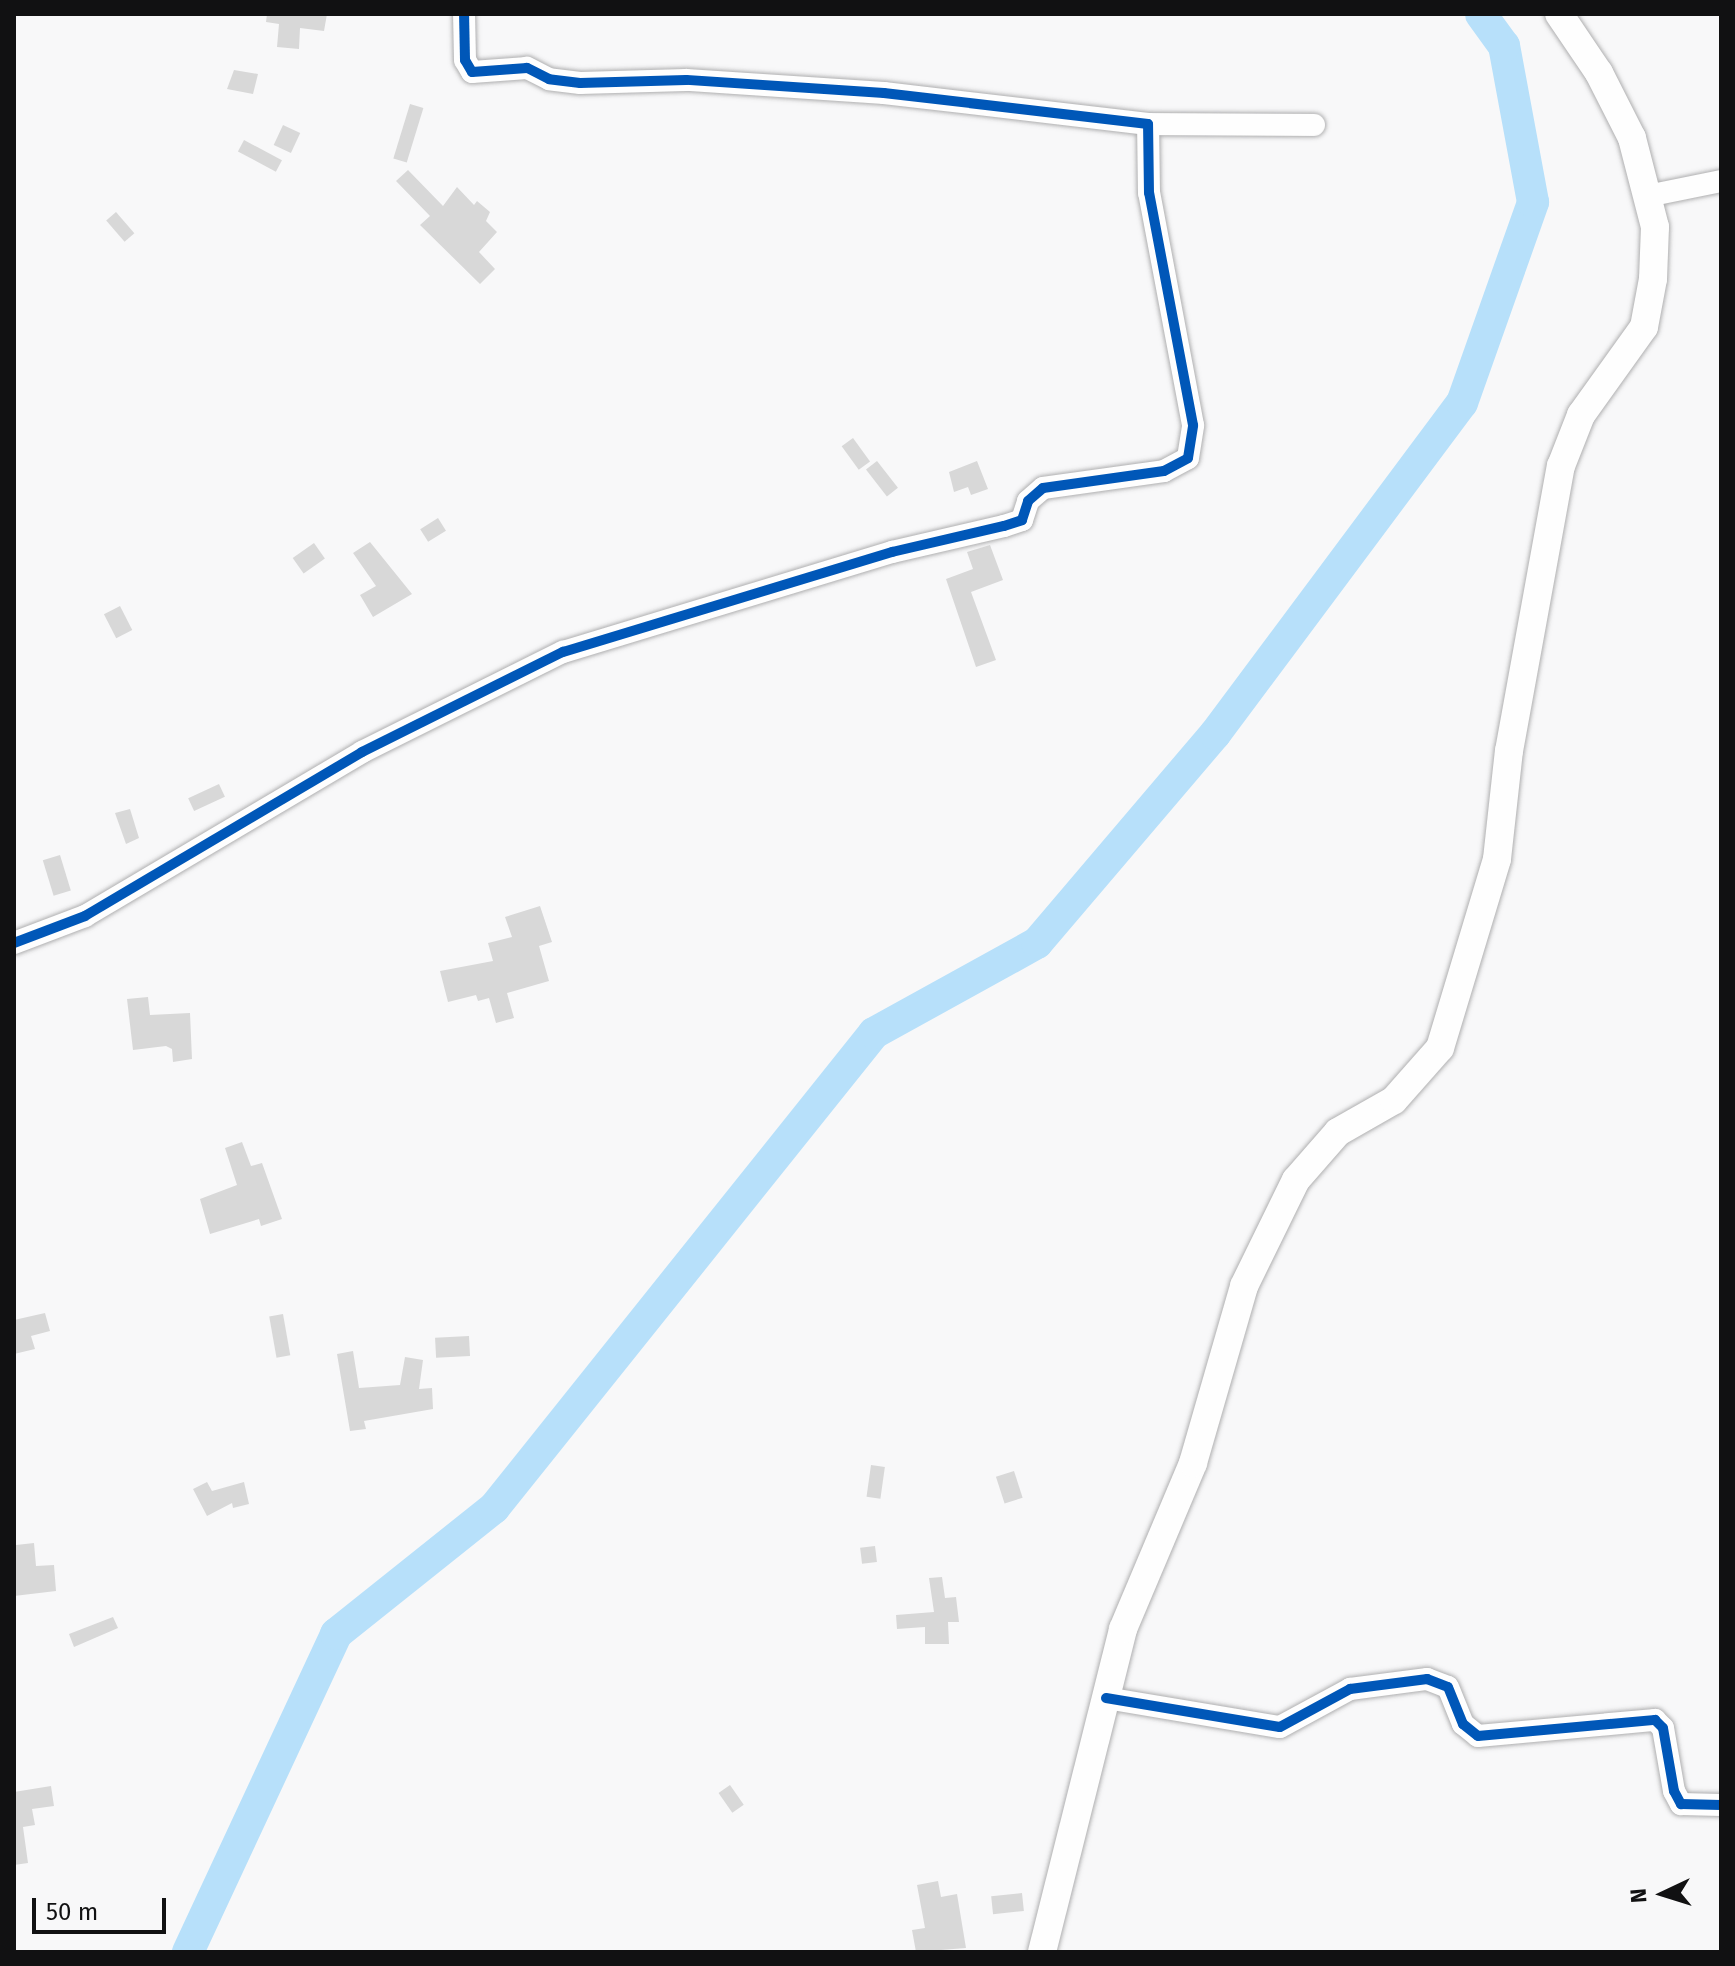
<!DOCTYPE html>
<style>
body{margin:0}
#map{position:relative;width:1735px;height:1966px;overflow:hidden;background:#f8f8f9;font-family:"Fira Sans",sans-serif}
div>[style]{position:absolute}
.river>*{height:32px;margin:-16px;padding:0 16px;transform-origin:16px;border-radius:16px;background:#b7e0fa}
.building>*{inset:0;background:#d8d8d8;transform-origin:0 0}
.roads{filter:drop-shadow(0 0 2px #afafb0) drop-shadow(0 0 2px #afafb0)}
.minor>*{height:22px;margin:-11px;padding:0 11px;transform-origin:11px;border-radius:11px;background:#fefefe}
.major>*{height:28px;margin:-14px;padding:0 14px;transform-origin:14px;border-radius:14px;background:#fefefe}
.cycleway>*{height:10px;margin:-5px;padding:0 5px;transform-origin:5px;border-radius:5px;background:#0057b8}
span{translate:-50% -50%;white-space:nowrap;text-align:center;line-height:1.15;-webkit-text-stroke:7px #f8f8f9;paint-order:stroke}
.frame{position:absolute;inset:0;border:16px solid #111112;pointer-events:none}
.north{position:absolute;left:1623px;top:1854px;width:80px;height:80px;-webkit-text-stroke:6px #f8f8f9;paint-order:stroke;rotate:266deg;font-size:22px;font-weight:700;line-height:32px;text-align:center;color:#111112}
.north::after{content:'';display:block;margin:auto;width:28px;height:36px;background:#111112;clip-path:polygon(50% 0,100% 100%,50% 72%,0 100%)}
.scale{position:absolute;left:32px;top:1898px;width:134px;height:36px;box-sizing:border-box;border:4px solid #111112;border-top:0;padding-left:10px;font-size:24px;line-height:28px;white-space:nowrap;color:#111112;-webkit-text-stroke:6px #f8f8f9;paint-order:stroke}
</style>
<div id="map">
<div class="river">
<i style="left:188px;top:1952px;width:351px;rotate:-65deg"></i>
<i style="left:336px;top:1634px;width:202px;rotate:-38.6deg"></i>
<i style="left:494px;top:1508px;width:608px;rotate:-51.34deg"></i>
<i style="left:874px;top:1033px;width:186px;rotate:-28.9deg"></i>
<i style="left:1037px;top:943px;width:275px;rotate:-49.6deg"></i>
<i style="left:1215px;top:734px;width:413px;rotate:-53.3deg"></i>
<i style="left:1462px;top:403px;width:213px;rotate:-70.5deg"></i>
<i style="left:1533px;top:202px;width:159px;rotate:-100.5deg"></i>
<i style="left:1504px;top:46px;width:39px;rotate:-126deg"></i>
</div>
<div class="building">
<i style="clip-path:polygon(267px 14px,327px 14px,324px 31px,300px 28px,299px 49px,277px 47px,279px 24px,266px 22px)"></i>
<i style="clip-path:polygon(234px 70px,258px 74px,253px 94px,227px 89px)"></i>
<i style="left:410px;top:104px;width:14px;height:57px;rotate:17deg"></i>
<i style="left:283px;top:125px;width:19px;height:22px;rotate:25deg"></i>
<i style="left:244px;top:140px;width:43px;height:13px;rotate:28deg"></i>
<i style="clip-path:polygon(408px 170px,443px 206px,457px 187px,474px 205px,477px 201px,490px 212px,486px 221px,497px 232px,479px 252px,495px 269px,480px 284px,420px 225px,430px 216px,396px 181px)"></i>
<i style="left:116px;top:212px;width:28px;height:13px;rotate:49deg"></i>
<i style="left:853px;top:438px;width:29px;height:14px;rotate:54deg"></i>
<i style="left:877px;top:461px;width:34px;height:14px;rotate:52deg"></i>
<i style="clip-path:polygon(977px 461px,988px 489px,971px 495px,968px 487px,954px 492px,949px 472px)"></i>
<i style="left:438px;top:518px;width:15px;height:21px;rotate:58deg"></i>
<i style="clip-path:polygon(370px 542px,412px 594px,373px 617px,360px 595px,376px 586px,353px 553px)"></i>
<i style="left:314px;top:543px;width:19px;height:26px;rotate:55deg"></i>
<i style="clip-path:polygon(990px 545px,1003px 580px,971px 592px,996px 660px,976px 667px,946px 579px,973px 569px,967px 552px)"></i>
<i style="left:120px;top:606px;width:27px;height:18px;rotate:63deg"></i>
<i style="left:219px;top:784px;width:14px;height:34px;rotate:65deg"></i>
<i style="clip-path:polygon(130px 809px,139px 838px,126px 844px,115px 813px)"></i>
<i style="left:60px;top:855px;width:37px;height:18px;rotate:73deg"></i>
<i style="clip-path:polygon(540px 906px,552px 942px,539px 946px,549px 981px,507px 993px,514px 1018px,496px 1023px,489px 998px,478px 1001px,476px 995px,448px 1002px,440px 971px,493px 961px,488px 943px,512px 937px,505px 917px)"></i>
<i style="clip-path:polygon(148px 997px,150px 1015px,190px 1013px,192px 1059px,173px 1062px,172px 1049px,166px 1046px,133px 1050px,127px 999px)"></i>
<i style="clip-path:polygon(242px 1142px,251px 1166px,262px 1163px,282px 1219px,261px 1226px,259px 1219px,210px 1234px,200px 1199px,237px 1185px,225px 1148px)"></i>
<i style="clip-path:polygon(45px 1313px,50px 1331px,31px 1336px,35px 1349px,14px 1354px,14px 1320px)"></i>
<i style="left:283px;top:1314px;width:42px;height:14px;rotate:80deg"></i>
<i style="left:469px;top:1336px;width:20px;height:34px;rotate:87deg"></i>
<i style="clip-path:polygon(353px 1351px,359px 1388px,400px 1385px,405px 1357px,423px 1360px,419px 1389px,432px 1388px,433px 1409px,364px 1421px,366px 1429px,350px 1431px,337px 1354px)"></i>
<i style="left:871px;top:1465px;width:14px;height:32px;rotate:8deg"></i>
<i style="left:1014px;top:1471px;width:28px;height:19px;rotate:72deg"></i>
<i style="clip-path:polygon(207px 1482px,212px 1491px,244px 1482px,249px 1504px,233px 1508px,232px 1503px,207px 1516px,193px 1489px)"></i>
<i style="clip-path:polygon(34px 1543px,36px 1566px,54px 1565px,56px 1591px,14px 1596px,16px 1545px)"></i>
<i style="left:875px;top:1546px;width:16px;height:15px;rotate:83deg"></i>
<i style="clip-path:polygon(942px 1577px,945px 1598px,956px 1597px,959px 1622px,948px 1622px,949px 1644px,925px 1644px,925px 1627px,897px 1629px,896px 1615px,934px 1612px,929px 1578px)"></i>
<i style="clip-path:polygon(113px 1617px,118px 1628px,74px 1647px,69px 1634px)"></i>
<i style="left:730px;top:1785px;width:24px;height:14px;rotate:55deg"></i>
<i style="clip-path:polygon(51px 1786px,54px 1806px,32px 1809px,35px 1825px,23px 1827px,28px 1863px,14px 1865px,14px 1792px)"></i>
<i style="clip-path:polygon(938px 1881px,941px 1897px,957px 1894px,966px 1948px,916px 1952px,912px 1930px,925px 1928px,917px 1885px)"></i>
<i style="left:1022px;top:1893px;width:18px;height:31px;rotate:84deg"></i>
</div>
<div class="roads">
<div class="minor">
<i style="left:1148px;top:124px;width:166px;rotate:0.3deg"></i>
<i style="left:1647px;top:196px;width:76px;rotate:-11.5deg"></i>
<i style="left:14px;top:943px;width:76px;rotate:-20.8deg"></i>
<i style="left:85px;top:916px;width:322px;rotate:-30.6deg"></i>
<i style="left:362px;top:752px;width:225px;rotate:-26.5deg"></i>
<i style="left:563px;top:652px;width:344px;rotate:-16.9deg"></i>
<i style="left:892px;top:552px;width:115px;rotate:-13.1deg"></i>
<i style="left:1004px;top:526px;width:19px;rotate:-18deg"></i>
<i style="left:1022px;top:520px;width:20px;rotate:-72deg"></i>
<i style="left:1028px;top:501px;width:20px;rotate:-41deg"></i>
<i style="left:1043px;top:488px;width:122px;rotate:-8deg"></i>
<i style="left:1164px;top:471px;width:27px;rotate:-28deg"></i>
<i style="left:1188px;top:458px;width:33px;rotate:-81deg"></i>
<i style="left:1193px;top:425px;width:236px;rotate:-100.7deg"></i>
<i style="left:1149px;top:193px;width:69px;rotate:-90.8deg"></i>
<i style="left:1148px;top:124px;width:266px;rotate:-173.3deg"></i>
<i style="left:884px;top:93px;width:198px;rotate:-176.2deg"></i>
<i style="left:686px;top:80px;width:106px;rotate:178.4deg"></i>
<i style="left:580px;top:83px;width:31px;rotate:-173deg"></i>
<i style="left:549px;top:79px;width:25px;rotate:-153deg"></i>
<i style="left:527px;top:68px;width:55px;rotate:175.8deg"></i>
<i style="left:472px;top:72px;width:14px;rotate:-120deg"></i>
<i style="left:465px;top:60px;width:46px;rotate:-91.2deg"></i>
<i style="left:1106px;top:1698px;width:176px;rotate:9.5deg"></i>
<i style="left:1280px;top:1727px;width:80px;rotate:-28.5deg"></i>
<i style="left:1350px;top:1689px;width:78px;rotate:-7.4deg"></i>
<i style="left:1427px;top:1679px;width:22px;rotate:21deg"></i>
<i style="left:1448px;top:1687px;width:40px;rotate:68deg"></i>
<i style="left:1463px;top:1724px;width:19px;rotate:39deg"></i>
<i style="left:1478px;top:1736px;width:178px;rotate:-5.2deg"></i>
<i style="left:1655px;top:1720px;width:11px;rotate:45deg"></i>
<i style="left:1663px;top:1728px;width:64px;rotate:80.1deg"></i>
<i style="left:1674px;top:1791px;width:15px;rotate:62deg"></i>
<i style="left:1681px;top:1804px;width:40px;rotate:1.4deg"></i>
</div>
<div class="major">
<i style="left:1042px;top:1952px;width:333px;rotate:-75.9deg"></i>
<i style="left:1123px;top:1629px;width:180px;rotate:-67.1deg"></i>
<i style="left:1193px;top:1463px;width:184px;rotate:-73.9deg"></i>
<i style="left:1244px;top:1286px;width:118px;rotate:-63.9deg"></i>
<i style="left:1296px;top:1180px;width:64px;rotate:-48.8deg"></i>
<i style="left:1338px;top:1132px;width:64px;rotate:-29.7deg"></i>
<i style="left:1394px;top:1100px;width:69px;rotate:-48.5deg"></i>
<i style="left:1440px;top:1048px;width:197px;rotate:-73.2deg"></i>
<i style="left:1497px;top:859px;width:109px;rotate:-83.7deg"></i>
<i style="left:1509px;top:751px;width:290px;rotate:-79.7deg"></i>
<i style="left:1561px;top:466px;width:55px;rotate:-68.6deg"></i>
<i style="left:1581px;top:415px;width:108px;rotate:-54.4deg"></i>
<i style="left:1644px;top:327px;width:49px;rotate:-79.4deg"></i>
<i style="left:1653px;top:279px;width:52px;rotate:-87.8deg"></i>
<i style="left:1655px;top:227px;width:92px;rotate:-104.5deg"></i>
<i style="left:1632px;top:138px;width:73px;rotate:-116.9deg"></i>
<i style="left:1599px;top:73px;width:71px;rotate:-124.1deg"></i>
</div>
</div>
<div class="cycleway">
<i style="left:14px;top:943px;width:76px;rotate:-20.8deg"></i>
<i style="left:85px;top:916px;width:322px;rotate:-30.6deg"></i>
<i style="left:362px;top:752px;width:225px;rotate:-26.5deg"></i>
<i style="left:563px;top:652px;width:344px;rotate:-16.9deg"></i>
<i style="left:892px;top:552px;width:115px;rotate:-13.1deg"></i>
<i style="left:1004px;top:526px;width:19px;rotate:-18deg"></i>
<i style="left:1022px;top:520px;width:20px;rotate:-72deg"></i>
<i style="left:1028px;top:501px;width:20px;rotate:-41deg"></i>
<i style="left:1043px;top:488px;width:122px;rotate:-8deg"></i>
<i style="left:1164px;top:471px;width:27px;rotate:-28deg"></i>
<i style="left:1188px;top:458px;width:33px;rotate:-81deg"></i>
<i style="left:1193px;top:425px;width:236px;rotate:-100.7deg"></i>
<i style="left:1149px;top:193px;width:69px;rotate:-90.8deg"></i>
<i style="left:1148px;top:124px;width:266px;rotate:-173.3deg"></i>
<i style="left:884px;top:93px;width:198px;rotate:-176.2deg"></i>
<i style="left:686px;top:80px;width:106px;rotate:178.4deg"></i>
<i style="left:580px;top:83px;width:31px;rotate:-173deg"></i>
<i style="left:549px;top:79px;width:25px;rotate:-153deg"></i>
<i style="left:527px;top:68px;width:55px;rotate:175.8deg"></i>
<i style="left:472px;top:72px;width:14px;rotate:-120deg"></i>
<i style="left:465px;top:60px;width:46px;rotate:-91.2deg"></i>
<i style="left:1106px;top:1698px;width:176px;rotate:9.5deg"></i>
<i style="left:1280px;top:1727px;width:80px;rotate:-28.5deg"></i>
<i style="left:1350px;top:1689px;width:78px;rotate:-7.4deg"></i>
<i style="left:1427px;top:1679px;width:22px;rotate:21deg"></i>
<i style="left:1448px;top:1687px;width:40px;rotate:68deg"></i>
<i style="left:1463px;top:1724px;width:19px;rotate:39deg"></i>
<i style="left:1478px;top:1736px;width:178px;rotate:-5.2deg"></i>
<i style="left:1655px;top:1720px;width:11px;rotate:45deg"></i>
<i style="left:1663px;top:1728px;width:64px;rotate:80.1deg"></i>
<i style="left:1674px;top:1791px;width:15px;rotate:62deg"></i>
<i style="left:1681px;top:1804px;width:40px;rotate:1.4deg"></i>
</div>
<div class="frame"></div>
<div class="north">N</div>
<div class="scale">50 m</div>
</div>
